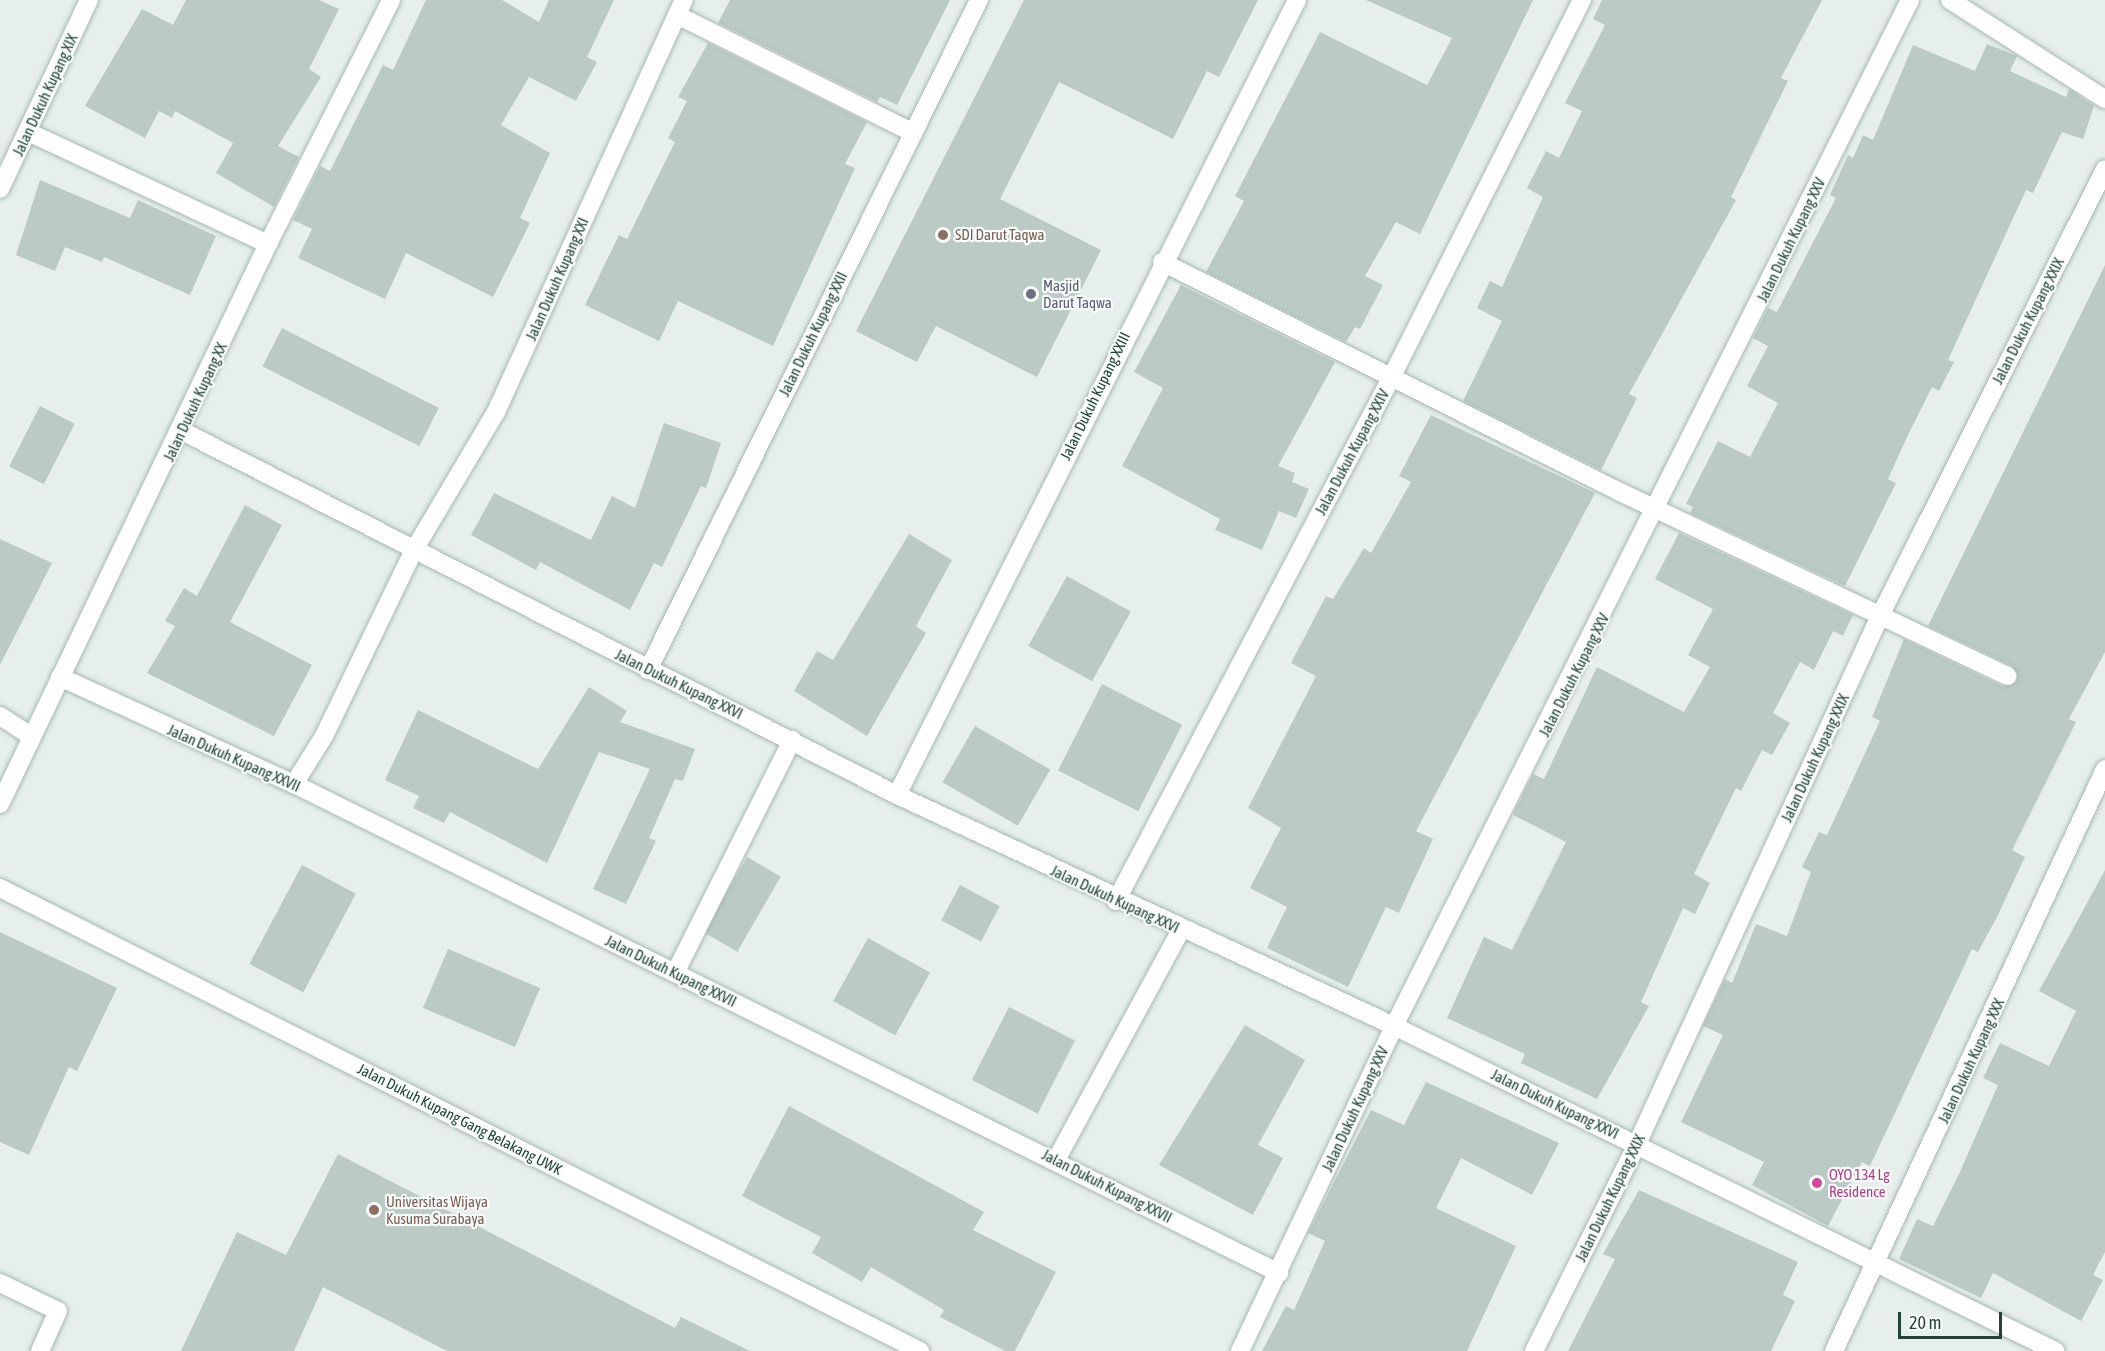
<!DOCTYPE html>
<style>
body{margin:0}
#map{position:relative;width:2105px;height:1351px;overflow:hidden;background:#e6efeb;font-family:"Asap Condensed",sans-serif}
div>[style]{position:absolute}
.building>*{inset:0;background:#bbcac4;transform-origin:0 0}
.roads{filter:drop-shadow(0 0 2px #a8b8b2) drop-shadow(0 0 2px #a8b8b2)}
.minor>*{height:18px;margin:-9px;padding:0 9px;transform-origin:9px;border-radius:9px;background:#fff}
.dots>*{width:16px;height:16px;translate:-50% -50%;box-sizing:border-box;border:3px solid #f7fbf9;border-radius:50%}
span{translate:-50% -50%;white-space:nowrap;text-align:center;line-height:1.15;-webkit-text-stroke:4.5px #f7fbf9;paint-order:stroke}
.street-label{font-size:15px;color:#24423a}
.education-label{font-size:15px;color:#785e54}
.left{translate:0 -50%;text-align:left}
.worship-label{font-size:15px;color:#5b616d}
.hotel-label{font-size:15px;color:#b23c85}
.scale{position:absolute;left:1898px;top:1312px;width:104px;height:27px;box-sizing:border-box;border:3px solid #24423a;border-top:0;padding-left:8px;font-size:18px;line-height:21px;white-space:nowrap;color:#24423a;-webkit-text-stroke:4px #f7fbf9;paint-order:stroke}
</style>
<div id="map">
<div class="building">
<i style="clip-path:polygon(186px 0,319px 0,339px 9px,309px 69px,321px 77px,278px 146px,299px 157px,274px 207px,216px 173px,233px 143px,175px 111px,172px 118px,159px 111px,145px 138px,85px 106px,142px 9px,173px 25px)"></i>
<i style="clip-path:polygon(426px 0,502px 0,539px 22px,549px 0,614px 0,587px 57px,597px 62px,576px 101px,529px 77px,501px 125px,550px 153px,520px 218px,530px 223px,493px 297px,406px 253px,385px 299px,298px 258px,312px 229px,293px 220px,320px 166px,330px 171px,383px 65px,393px 70px)"></i>
<i style="clip-path:polygon(730px 0,950px 0,897px 105px,880px 97px,877px 102px,718px 23px)"></i>
<i style="clip-path:polygon(1024px 0,1258px 0,1219px 77px,1207px 71px,1173px 139px,1059px 82px,1000px 199px,1101px 250px,1037px 377px,936px 326px,917px 362px,856px 331px)"></i>
<i style="clip-path:polygon(1366px 0,1533px 0,1420px 234px,1396px 222px,1365px 276px,1383px 285px,1360px 329px,1355px 327px,1346px 342px,1206px 272px,1244px 201px,1235px 196px,1320px 32px,1427px 85px,1452px 38px)"></i>
<i style="clip-path:polygon(1602px 0,1822px 0,1781px 78px,1788px 81px,1731px 197px,1736px 200px,1629px 394px,1637px 398px,1601px 470px,1463px 401px,1502px 321px,1477px 308px,1490px 281px,1502px 287px,1543px 197px,1527px 188px,1546px 151px,1559px 158px,1582px 111px,1565px 103px,1605px 25px,1593px 19px)"></i>
<i style="clip-path:polygon(708px 43px,867px 122px,845px 164px,855px 168px,773px 346px,678px 301px,659px 341px,585px 305px,619px 235px,627px 239px,675px 142px,668px 138px,687px 101px,678px 97px)"></i>
<i style="clip-path:polygon(1987px 44px,2017px 56px,2010px 71px,2066px 97px,2069px 89px,2094px 106px,2083px 139px,2062px 132px,2033px 193px,2026px 190px,1948px 360px,1954px 362px,1939px 391px,1932px 387px,1907px 437px,1888px 479px,1896px 483px,1845px 586px,1690px 513px,1693px 507px,1686px 504px,1718px 441px,1750px 457px,1778px 403px,1747px 386px,1768px 346px,1753px 338px,1768px 308px,1777px 312px,1836px 198px,1830px 195px,1848px 155px,1853px 158px,1863px 135px,1873px 140px,1913px 45px,1975px 71px)"></i>
<i style="clip-path:polygon(40px 180px,130px 218px,138px 200px,216px 236px,190px 295px,104px 257px,102px 262px,65px 247px,55px 271px,16px 255px)"></i>
<i style="clip-path:polygon(2105px 265px,2105px 652px,2069px 719px,2076px 722px,2012px 850px,2025px 857px,1997px 917px,1978px 952px,1972px 949px,1870px 1166px,1862px 1162px,1828px 1226px,1752px 1185px,1764px 1162px,1681px 1122px,1723px 1035px,1703px 1026px,1725px 979px,1732px 983px,1756px 924px,1787px 936px,1811px 872px,1802px 867px,1819px 832px,1827px 835px,1880px 721px,1872px 717px,1904px 639px,2002px 686px,2017px 681px,2012px 666px,1928px 626px)"></i>
<i style="clip-path:polygon(1181px 285px,1335px 362px,1278px 466px,1295px 473px,1292px 482px,1309px 489px,1296px 518px,1279px 511px,1262px 550px,1215px 530px,1220px 519px,1122px 466px,1163px 388px,1134px 372px)"></i>
<i style="left:282px;top:328px;width:176px;height:43px;rotate:27deg"></i>
<i style="left:40px;top:406px;width:39px;height:68px;rotate:27deg"></i>
<i style="clip-path:polygon(1431px 415px,1595px 493px,1416px 831px,1433px 839px,1399px 913px,1386px 907px,1348px 987px,1267px 948px,1287px 907px,1250px 888px,1281px 828px,1248px 808px,1316px 676px,1291px 663px,1326px 596px,1333px 599px,1364px 548px,1371px 553px,1411px 482px,1399px 476px)"></i>
<i style="clip-path:polygon(664px 423px,721px 443px,706px 488px,701px 486px,662px 567px,654px 563px,630px 610px,540px 562px,536px 570px,471px 535px,494px 493px,591px 540px,612px 496px,635px 508px)"></i>
<i style="clip-path:polygon(245px 505px,282px 525px,230px 622px,312px 665px,274px 736px,147px 673px,175px 626px,165px 621px,184px 588px,197px 596px)"></i>
<i style="clip-path:polygon(1679px 533px,1853px 615px,1843px 636px,1833px 631px,1814px 670px,1800px 662px,1773px 713px,1790px 723px,1772px 755px,1762px 750px,1741px 791px,1736px 788px,1694px 874px,1710px 883px,1695px 914px,1683px 908px,1641px 1002px,1649px 1006px,1597px 1099px,1521px 1063px,1525px 1054px,1447px 1018px,1484px 937px,1512px 950px,1566px 842px,1513px 815px,1533px 774px,1544px 779px,1597px 667px,1684px 712px,1710px 667px,1688px 655px,1713px 609px,1655px 579px)"></i>
<i style="clip-path:polygon(909px 534px,952px 560px,916px 626px,926px 633px,867px 736px,794px 691px,817px 651px,833px 660px)"></i>
<i style="clip-path:polygon(0 539px,52px 563px,0 665px)"></i>
<i style="left:1067px;top:576px;width:73px;height:80px;rotate:29deg"></i>
<i style="left:1102px;top:684px;width:90px;height:97px;rotate:27deg"></i>
<i style="clip-path:polygon(589px 687px,627px 711px,620px 722px,695px 749px,683px 781px,675px 779px,649px 838px,656px 841px,626px 904px,593px 889px,650px 769px,599px 752px,547px 863px,450px 812px,444px 823px,413px 808px,419px 796px,385px 780px,418px 710px,538px 769px)"></i>
<i style="left:975px;top:726px;width:87px;height:65px;rotate:30deg"></i>
<i style="left:747px;top:857px;width:39px;height:87px;rotate:30deg"></i>
<i style="left:302px;top:865px;width:61px;height:112px;rotate:28deg"></i>
<i style="clip-path:polygon(2105px 870px,2105px 1252px,2093px 1275px,2103px 1280px,2081px 1321px,1993px 1273px,1981px 1298px,1899px 1259px,1917px 1219px,1933px 1226px,1959px 1174px,1998px 1085px,1983px 1078px,2000px 1043px,2049px 1066px,2076px 1011px,2039px 991px)"></i>
<i style="left:960px;top:885px;width:45px;height:40px;rotate:28deg"></i>
<i style="clip-path:polygon(0 932px,117px 988px,77px 1071px,69px 1067px,29px 1155px,0 1142px)"></i>
<i style="left:868px;top:938px;width:71px;height:72px;rotate:29deg"></i>
<i style="left:448px;top:949px;width:100px;height:64px;rotate:23deg"></i>
<i style="left:1009px;top:1007px;width:74px;height:82px;rotate:27deg"></i>
<i style="clip-path:polygon(1245px 1025px,1305px 1060px,1258px 1145px,1283px 1158px,1253px 1215px,1159px 1165px)"></i>
<i style="clip-path:polygon(1426px 1082px,1559px 1143px,1532px 1195px,1461px 1158px,1436px 1208px,1516px 1246px,1467px 1351px,1262px 1351px,1286px 1306px,1294px 1310px,1325px 1241px,1308px 1233px,1371px 1110px,1404px 1125px)"></i>
<i style="clip-path:polygon(789px 1106px,984px 1212px,973px 1230px,1056px 1272px,1015px 1351px,1005px 1351px,940px 1317px,944px 1310px,871px 1267px,862px 1282px,812px 1253px,821px 1237px,742px 1196px)"></i>
<i style="clip-path:polygon(338px 1154px,675px 1328px,681px 1317px,750px 1351px,447px 1351px,323px 1287px,294px 1351px,181px 1351px,237px 1232px,286px 1255px)"></i>
<i style="clip-path:polygon(1639px 1190px,1798px 1262px,1783px 1295px,1795px 1301px,1771px 1351px,1568px 1351px,1615px 1259px,1603px 1254px)"></i>
</div>
<div class="roads">
<div class="minor">
<i style="left:1950px;top:0;width:184px;rotate:32.6deg"></i>
<i style="left:677px;top:15px;width:263px;rotate:26.5deg"></i>
<i style="left:28px;top:132px;width:265px;rotate:25deg"></i>
<i style="left:0;top:189px;width:209px;rotate:-64.8deg"></i>
<i style="left:1162px;top:262px;width:513px;rotate:26.67deg"></i>
<i style="left:1620px;top:492px;width:429px;rotate:25.4deg"></i>
<i style="left:182px;top:431px;width:802px;rotate:26.98deg"></i>
<i style="left:897px;top:795px;width:548px;rotate:24.93deg"></i>
<i style="left:1394px;top:1026px;width:737px;rotate:26.18deg"></i>
<i style="left:648px;top:670px;width:747px;rotate:-63.71deg"></i>
<i style="left:60px;top:677px;width:257px;rotate:24.6deg"></i>
<i style="left:294px;top:784px;width:1100px;rotate:26.4deg"></i>
<i style="left:0;top:716px;width:37px;rotate:33deg"></i>
<i style="left:294px;top:784px;width:57px;rotate:-58deg"></i>
<i style="left:324px;top:736px;width:207px;rotate:-64.2deg"></i>
<i style="left:414px;top:550px;width:161px;rotate:-59.3deg"></i>
<i style="left:496px;top:412px;width:453px;rotate:-65.5deg"></i>
<i style="left:897px;top:795px;width:890px;rotate:-63.29deg"></i>
<i style="left:0;top:804px;width:621px;rotate:-64.43deg"></i>
<i style="left:268px;top:244px;width:273px;rotate:-63.2deg"></i>
<i style="left:0;top:888px;width:1030px;rotate:26.71deg"></i>
<i style="left:1116px;top:901px;width:591px;rotate:-62.26deg"></i>
<i style="left:1391px;top:378px;width:424px;rotate:-63.2deg"></i>
<i style="left:675px;top:973px;width:261px;rotate:-63.3deg"></i>
<i style="left:1056px;top:1160px;width:262px;rotate:-61.5deg"></i>
<i style="left:0;top:1283px;width:64px;rotate:25.8deg"></i>
<i style="left:58px;top:1311px;width:44px;rotate:114.2deg"></i>
<i style="left:1240px;top:1351px;width:360px;rotate:-64.6deg"></i>
<i style="left:1394px;top:1026px;width:1148px;rotate:-63.3deg"></i>
<i style="left:1534px;top:1351px;width:231px;rotate:-63.5deg"></i>
<i style="left:1637px;top:1144px;width:581px;rotate:-65.29deg"></i>
<i style="left:1880px;top:616px;width:500px;rotate:-63.28deg"></i>
<i style="left:1834px;top:1351px;width:642px;rotate:-65.03deg"></i>
</div>
</div>
<div class="dots">
<i style="left:943px;top:235px;background:#8d6e63"></i>
<i style="left:1031px;top:294px;background:#6b7280"></i>
<i style="left:1817px;top:1183px;background:#d1479c"></i>
<i style="left:374px;top:1210px;background:#8d6e63"></i>
</div>
<div class="street-label">
<span style="left:45px;top:95px;rotate:-65deg">Jalan Dukuh Kupang XIX</span>
<span style="left:1791px;top:240px;rotate:-64deg">Jalan Dukuh Kupang XXV</span>
<span style="left:557px;top:279px;rotate:-66deg">Jalan Dukuh Kupang XXI</span>
<span style="left:2028px;top:321px;rotate:-63deg">Jalan Dukuh Kupang XXIX</span>
<span style="left:813px;top:334px;rotate:-64deg">Jalan Dukuh Kupang XXII</span>
<span style="left:1095px;top:396px;rotate:-64deg">Jalan Dukuh Kupang XXIII</span>
<span style="left:195px;top:402px;rotate:-65deg">Jalan Dukuh Kupang XX</span>
<span style="left:1352px;top:452px;rotate:-62deg">Jalan Dukuh Kupang XXIV</span>
<span style="left:1574px;top:675px;rotate:-63deg">Jalan Dukuh Kupang XXV</span>
<span style="left:679px;top:684px;rotate:26deg">Jalan Dukuh Kupang XXVI</span>
<span style="left:234px;top:758px;rotate:24deg">Jalan Dukuh Kupang XXVII</span>
<span style="left:1815px;top:758px;rotate:-65deg">Jalan Dukuh Kupang XXIX</span>
<span style="left:1115px;top:899px;rotate:25deg">Jalan Dukuh Kupang XXVI</span>
<span style="left:671px;top:971px;rotate:26deg">Jalan Dukuh Kupang XXVII</span>
<span style="left:1971px;top:1061px;rotate:-65deg">Jalan Dukuh Kupang XXX</span>
<span style="left:1555px;top:1104px;rotate:26deg">Jalan Dukuh Kupang XXVI</span>
<span style="left:1355px;top:1109px;rotate:-65deg">Jalan Dukuh Kupang XXV</span>
<span style="left:460px;top:1119px;rotate:27deg">Jalan Dukuh Kupang Gang Belakang UWK</span>
<span style="left:1107px;top:1186px;rotate:27deg">Jalan Dukuh Kupang XXVII</span>
<span style="left:1610px;top:1198px;rotate:-64deg">Jalan Dukuh Kupang XXIX</span>
</div>
<div class="education-label">
<span class="left" style="left:955px;top:235px">SDI Darut Taqwa</span>
<span class="left" style="left:386px;top:1210px">Universitas Wijaya<br>Kusuma Surabaya</span>
</div>
<div class="worship-label">
<span class="left" style="left:1043px;top:294px">Masjid<br>Darut Taqwa</span>
</div>
<div class="hotel-label">
<span class="left" style="left:1829px;top:1183px">OYO 134 Lg<br>Residence</span>
</div>
<div class="scale">20 m</div>
</div>
